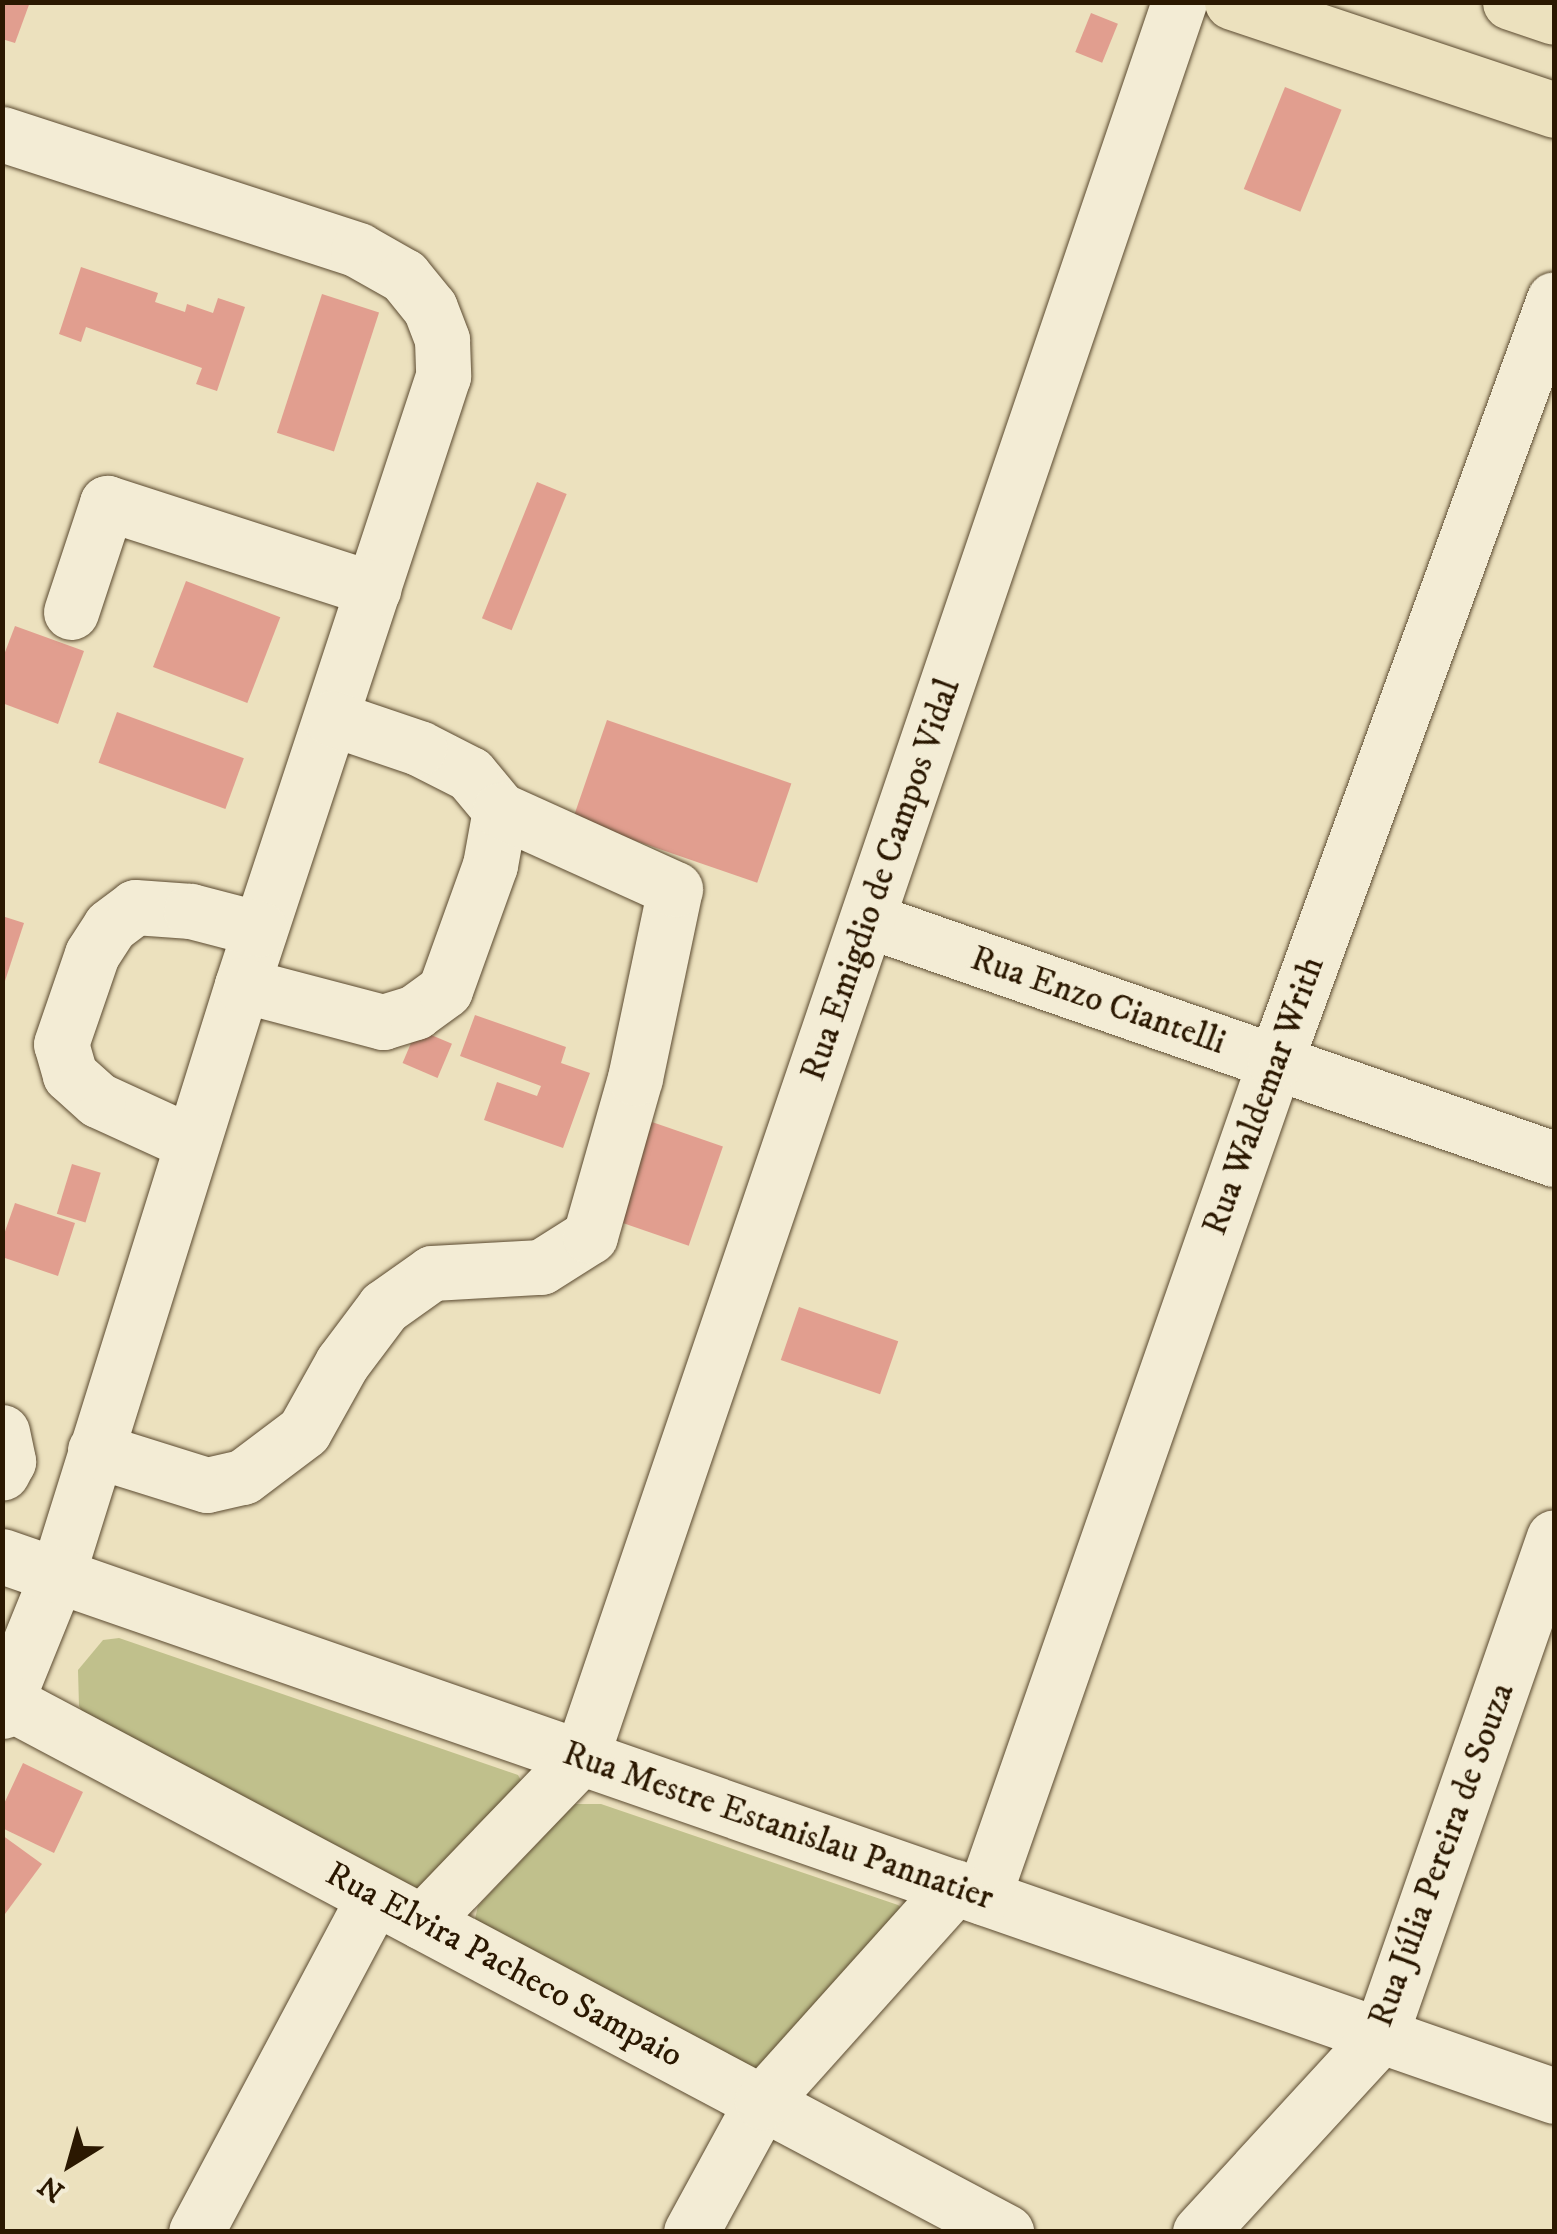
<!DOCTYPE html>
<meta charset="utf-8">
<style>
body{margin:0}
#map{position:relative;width:1557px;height:2234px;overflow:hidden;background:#ece1be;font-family:"IM FELL DW Pica",serif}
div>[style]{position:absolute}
.green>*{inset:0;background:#c0c08c}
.building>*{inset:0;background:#e19e8f;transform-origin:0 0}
.roads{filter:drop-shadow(0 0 2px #5b4a30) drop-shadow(0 0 2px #5b4a30)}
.minor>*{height:55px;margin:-27.5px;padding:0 27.5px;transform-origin:27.5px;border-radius:27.5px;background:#f3ecd5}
.major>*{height:55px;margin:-27.5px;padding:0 27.5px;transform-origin:27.5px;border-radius:27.5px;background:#ece1be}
span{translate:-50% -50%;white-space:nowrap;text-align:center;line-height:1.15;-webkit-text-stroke:8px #f3ecd5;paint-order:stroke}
.street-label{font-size:35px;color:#2b1801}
.frame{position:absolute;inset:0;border:5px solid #2b1801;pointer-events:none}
.north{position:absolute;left:20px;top:2114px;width:100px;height:100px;-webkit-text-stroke:8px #f3ecd5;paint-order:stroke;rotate:217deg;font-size:28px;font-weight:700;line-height:40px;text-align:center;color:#2b1801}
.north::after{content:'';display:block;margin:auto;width:35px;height:45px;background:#2b1801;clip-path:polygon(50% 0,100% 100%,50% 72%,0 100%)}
</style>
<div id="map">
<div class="green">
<i style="clip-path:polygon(119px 1638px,518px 1775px,524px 1786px,417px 1891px,88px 1721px,79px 1706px,78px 1670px,103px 1640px)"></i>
<i style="clip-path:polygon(575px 1804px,601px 1804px,898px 1905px,912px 1917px,775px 2073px,749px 2073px,481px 1930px,475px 1919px,478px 1906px)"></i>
</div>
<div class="building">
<i style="clip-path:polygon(2px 2px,30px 2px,15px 43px,2px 39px)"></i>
<i style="left:1091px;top:13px;width:29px;height:42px;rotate:22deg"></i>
<i style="left:1285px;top:87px;width:61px;height:110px;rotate:22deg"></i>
<i style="clip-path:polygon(81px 267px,158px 293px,155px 302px,185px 312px,187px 304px,213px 313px,218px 298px,245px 307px,217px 391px,196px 384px,202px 368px,86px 327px,81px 342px,59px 334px)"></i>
<i style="left:322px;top:294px;width:60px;height:146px;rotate:18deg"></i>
<i style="left:537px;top:482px;width:32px;height:147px;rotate:22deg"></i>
<i style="left:186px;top:581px;width:101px;height:92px;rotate:21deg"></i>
<i style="clip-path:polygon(15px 626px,84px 651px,58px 724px,2px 703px,2px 660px)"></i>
<i style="left:117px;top:712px;width:135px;height:54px;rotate:20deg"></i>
<i style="left:607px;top:720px;width:195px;height:105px;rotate:19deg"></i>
<i style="clip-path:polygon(2px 916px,24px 923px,3px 987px,2px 986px)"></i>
<i style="clip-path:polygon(475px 1015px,566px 1047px,561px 1063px,590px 1073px,563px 1148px,484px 1120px,497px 1082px,537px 1096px,541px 1086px,460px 1056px)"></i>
<i style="left:417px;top:1029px;width:38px;height:37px;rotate:23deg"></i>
<i style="left:652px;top:1122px;width:75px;height:105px;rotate:19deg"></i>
<i style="left:72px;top:1164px;width:30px;height:52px;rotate:17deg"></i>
<i style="clip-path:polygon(15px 1203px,75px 1223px,58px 1276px,2px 1257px,2px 1240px)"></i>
<i style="left:799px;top:1307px;width:105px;height:56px;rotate:19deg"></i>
<i style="clip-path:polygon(23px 1763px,83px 1792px,54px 1853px,2px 1828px,2px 1808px)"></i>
<i style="clip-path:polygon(2px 1835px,42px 1864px,2px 1918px)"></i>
</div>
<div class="roads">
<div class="minor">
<i style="left:2px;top:134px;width:374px;rotate:18deg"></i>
<i style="left:358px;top:250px;width:53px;rotate:29.5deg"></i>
<i style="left:404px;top:276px;width:41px;rotate:50.9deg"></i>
<i style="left:430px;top:308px;width:34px;rotate:69deg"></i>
<i style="left:442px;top:340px;width:36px;rotate:88deg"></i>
<i style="left:443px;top:376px;width:641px;rotate:108.27deg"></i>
<i style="left:242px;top:985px;width:616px;rotate:107.38deg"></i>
<i style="left:58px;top:1573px;width:149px;rotate:112.1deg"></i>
<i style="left:71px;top:612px;width:115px;rotate:-71.7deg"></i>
<i style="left:107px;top:503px;width:280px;rotate:17.9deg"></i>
<i style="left:868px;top:920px;width:726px;rotate:19.21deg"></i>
<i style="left:242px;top:985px;width:146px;rotate:14.7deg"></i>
<i style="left:383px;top:1022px;width:34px;rotate:-17deg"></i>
<i style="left:415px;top:1012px;width:37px;rotate:-36deg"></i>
<i style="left:445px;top:990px;width:133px;rotate:-70.2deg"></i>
<i style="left:490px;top:865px;width:56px;rotate:-79.7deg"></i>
<i style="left:500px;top:810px;width:47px;rotate:-129.8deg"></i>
<i style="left:470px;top:774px;width:57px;rotate:-153deg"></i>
<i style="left:419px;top:748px;width:93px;rotate:-161.2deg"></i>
<i style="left:192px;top:1143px;width:103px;rotate:-155.4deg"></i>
<i style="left:98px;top:1100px;width:38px;rotate:-138deg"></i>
<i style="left:70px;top:1075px;width:32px;rotate:-106deg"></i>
<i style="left:61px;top:1044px;width:95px;rotate:-71deg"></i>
<i style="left:92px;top:954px;width:33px;rotate:-57deg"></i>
<i style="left:110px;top:926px;width:31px;rotate:-37deg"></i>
<i style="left:135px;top:907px;width:56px;rotate:4.1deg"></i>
<i style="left:191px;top:911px;width:71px;rotate:14.6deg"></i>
<i style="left:2px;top:1432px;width:30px;rotate:78deg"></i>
<i style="left:8px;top:1461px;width:13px;rotate:117deg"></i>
<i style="left:95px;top:1450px;width:117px;rotate:17.4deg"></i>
<i style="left:207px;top:1485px;width:37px;rotate:-13deg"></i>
<i style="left:243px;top:1477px;width:76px;rotate:-37deg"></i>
<i style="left:304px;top:1431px;width:78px;rotate:-60.8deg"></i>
<i style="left:342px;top:1363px;width:70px;rotate:-53.1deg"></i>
<i style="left:384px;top:1307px;width:59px;rotate:-35.3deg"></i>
<i style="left:432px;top:1273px;width:109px;rotate:-3.2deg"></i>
<i style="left:541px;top:1267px;width:58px;rotate:-32.3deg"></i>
<i style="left:590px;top:1236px;width:164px;rotate:-74.1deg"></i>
<i style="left:635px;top:1078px;width:193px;rotate:-78.1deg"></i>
<i style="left:675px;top:889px;width:192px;rotate:-155.7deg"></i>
<i style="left:2px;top:1556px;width:1643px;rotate:19.18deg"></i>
<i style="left:2px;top:1699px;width:1137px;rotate:27.96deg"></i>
<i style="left:983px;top:1897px;width:885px;rotate:-70.73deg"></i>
<i style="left:1275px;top:1062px;width:812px;rotate:-69.91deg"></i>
<i style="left:422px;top:1922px;width:229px;rotate:-46.1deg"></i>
<i style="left:581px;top:1757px;width:1854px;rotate:-71.18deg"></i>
<i style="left:196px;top:2232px;width:379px;rotate:-62deg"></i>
<i style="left:691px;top:2232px;width:148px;rotate:-61.4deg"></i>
<i style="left:762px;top:2102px;width:289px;rotate:-48.1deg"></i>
<i style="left:1200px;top:2232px;width:266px;rotate:-47.4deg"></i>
<i style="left:1380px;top:2036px;width:528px;rotate:-70.78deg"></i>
</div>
<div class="major">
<i style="left:1232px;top:2px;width:340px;rotate:18.5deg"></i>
<i style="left:1510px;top:2px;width:46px;rotate:18.8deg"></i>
</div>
</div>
<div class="street-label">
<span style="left:881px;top:880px;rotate:-71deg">Rua Emigdio de Campos Vidal</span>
<span style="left:1098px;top:1001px;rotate:19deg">Rua Enzo Ciantelli</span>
<span style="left:1264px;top:1096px;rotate:-70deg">Rua Waldemar Writh</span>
<span style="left:778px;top:1826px;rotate:19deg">Rua Mestre Estanislau Pannatier</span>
<span style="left:1442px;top:1855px;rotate:-70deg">Rua Júlia Pereira de Souza</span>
<span style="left:504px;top:1965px;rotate:28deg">Rua Elvira Pacheco Sampaio</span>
</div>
<div class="frame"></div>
<div class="north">N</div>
</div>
